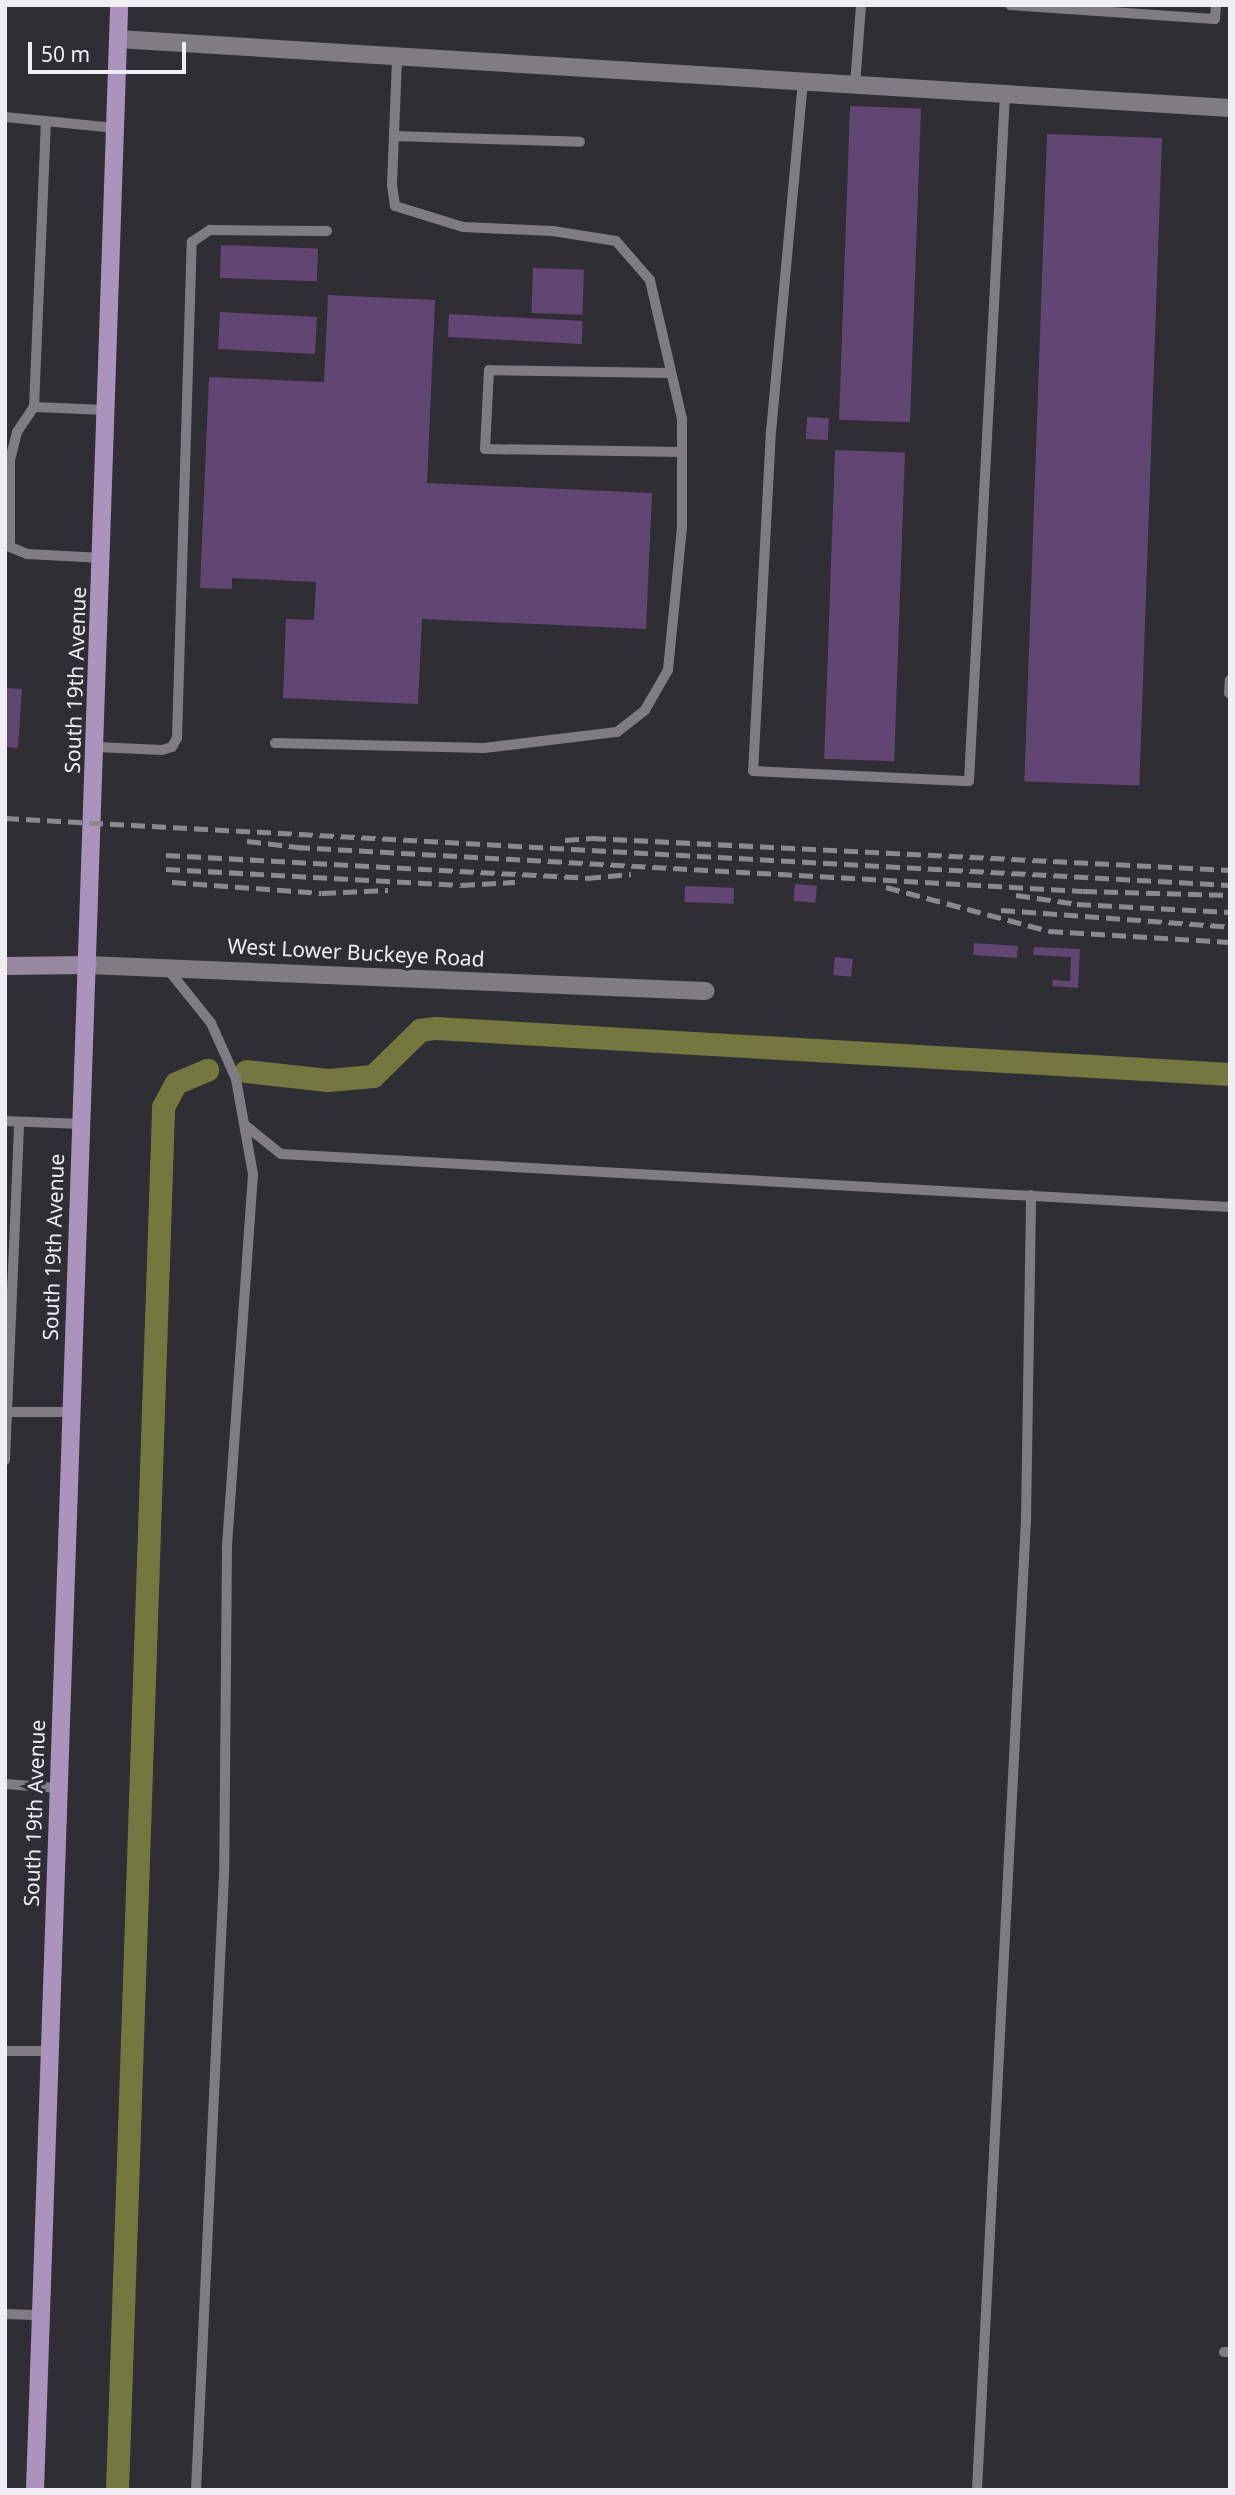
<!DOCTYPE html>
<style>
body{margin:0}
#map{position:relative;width:1235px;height:2495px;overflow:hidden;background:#312d34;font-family:"Noto Sans",sans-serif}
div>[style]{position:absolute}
.canal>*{height:23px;margin:-11.5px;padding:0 11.5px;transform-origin:11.5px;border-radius:11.5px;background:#74773e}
.building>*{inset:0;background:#614674;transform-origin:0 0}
.lane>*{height:10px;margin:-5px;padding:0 5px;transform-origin:5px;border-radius:5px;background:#817c84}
.street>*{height:18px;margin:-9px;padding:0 9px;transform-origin:9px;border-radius:9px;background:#817c84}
.secondary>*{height:18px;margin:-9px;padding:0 9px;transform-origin:9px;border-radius:9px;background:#9787a1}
.primary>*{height:18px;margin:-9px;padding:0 9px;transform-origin:9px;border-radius:9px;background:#ac93be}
.rail>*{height:5px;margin-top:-2.5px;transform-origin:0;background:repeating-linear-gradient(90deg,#8d8a8f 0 14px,transparent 0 21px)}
span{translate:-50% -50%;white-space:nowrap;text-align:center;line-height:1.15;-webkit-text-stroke:6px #312d34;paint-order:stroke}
.street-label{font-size:21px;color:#f0eef2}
.frame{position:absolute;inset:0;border:7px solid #f0eef2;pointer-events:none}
.scale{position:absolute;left:28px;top:42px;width:158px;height:32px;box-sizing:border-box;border:4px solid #f0eef2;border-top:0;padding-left:9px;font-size:21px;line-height:24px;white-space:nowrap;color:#f0eef2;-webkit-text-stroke:5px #312d34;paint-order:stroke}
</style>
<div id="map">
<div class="canal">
<i style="left:246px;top:1071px;width:82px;rotate:6.3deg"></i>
<i style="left:328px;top:1080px;width:45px;rotate:-5.1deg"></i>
<i style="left:373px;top:1076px;width:66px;rotate:-44.4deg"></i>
<i style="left:420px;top:1030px;width:15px;rotate:-8deg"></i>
<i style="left:435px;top:1028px;width:796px;rotate:3.31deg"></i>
<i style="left:117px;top:2490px;width:1384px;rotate:-88.09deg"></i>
<i style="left:163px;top:1107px;width:27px;rotate:-62deg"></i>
<i style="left:176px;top:1083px;width:34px;rotate:-23deg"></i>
</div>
<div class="building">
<i style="left:850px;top:106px;width:71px;height:314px;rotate:2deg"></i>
<i style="left:1047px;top:134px;width:115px;height:648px;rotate:2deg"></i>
<i style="left:221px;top:245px;width:97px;height:33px;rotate:2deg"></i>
<i style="left:533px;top:268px;width:51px;height:45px;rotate:2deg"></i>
<i style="clip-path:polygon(328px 295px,435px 300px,427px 483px,652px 493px,646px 629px,422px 619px,418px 704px,283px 698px,286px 619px,314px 620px,316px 582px,232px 578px,232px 589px,200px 588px,209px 377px,324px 382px)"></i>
<i style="left:220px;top:312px;width:97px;height:37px;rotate:3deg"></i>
<i style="left:449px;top:314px;width:134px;height:23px;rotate:3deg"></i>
<i style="left:807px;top:417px;width:22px;height:22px;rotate:3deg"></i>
<i style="left:835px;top:450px;width:70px;height:309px;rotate:2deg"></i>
<i style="clip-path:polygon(5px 688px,22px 689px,18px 748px,5px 747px)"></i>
<i style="left:795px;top:884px;width:22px;height:17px;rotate:5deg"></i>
<i style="left:685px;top:886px;width:49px;height:16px;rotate:2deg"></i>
<i style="left:974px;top:943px;width:44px;height:12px;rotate:4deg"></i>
<i style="clip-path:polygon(1034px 947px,1080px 949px,1078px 988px,1052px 986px,1053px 980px,1070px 981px,1071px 957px,1033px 955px)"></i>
<i style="left:835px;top:957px;width:18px;height:18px;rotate:6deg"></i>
</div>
<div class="lane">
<i style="left:1010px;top:5px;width:205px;rotate:3.9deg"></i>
<i style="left:1215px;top:19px;width:14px;rotate:-86deg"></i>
<i style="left:803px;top:81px;width:350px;rotate:95.2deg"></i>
<i style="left:771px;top:430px;width:341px;rotate:93deg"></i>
<i style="left:753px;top:771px;width:216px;rotate:2.7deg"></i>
<i style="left:969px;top:781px;width:688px;rotate:-87deg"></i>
<i style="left:855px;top:85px;width:80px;rotate:-85.7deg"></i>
<i style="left:5px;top:117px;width:111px;rotate:5.7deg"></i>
<i style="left:394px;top:136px;width:186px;rotate:1.8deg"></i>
<i style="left:671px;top:373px;width:182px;rotate:-179.1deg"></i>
<i style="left:489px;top:370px;width:79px;rotate:92.9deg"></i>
<i style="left:485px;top:449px;width:197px;rotate:0.9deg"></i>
<i style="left:34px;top:407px;width:286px;rotate:-87.6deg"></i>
<i style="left:5px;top:460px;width:5px"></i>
<i style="left:10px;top:460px;width:29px;rotate:-76deg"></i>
<i style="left:17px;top:432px;width:30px;rotate:-56deg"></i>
<i style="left:34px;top:407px;width:72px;rotate:2.4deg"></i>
<i style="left:10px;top:460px;width:87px;rotate:90deg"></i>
<i style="left:10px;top:547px;width:18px;rotate:22deg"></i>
<i style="left:27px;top:554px;width:75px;rotate:3.1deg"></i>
<i style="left:1229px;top:693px;width:13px;rotate:-86deg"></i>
<i style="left:275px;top:743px;width:209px;rotate:1.4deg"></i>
<i style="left:484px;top:748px;width:134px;rotate:-6.9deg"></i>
<i style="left:617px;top:732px;width:36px;rotate:-38deg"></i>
<i style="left:645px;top:710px;width:46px;rotate:-60.1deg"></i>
<i style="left:668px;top:670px;width:143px;rotate:-84.4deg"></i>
<i style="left:682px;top:528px;width:109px;rotate:-90deg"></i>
<i style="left:682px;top:419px;width:143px;rotate:-103deg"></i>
<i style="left:650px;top:280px;width:52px;rotate:-131.1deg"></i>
<i style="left:616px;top:241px;width:64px;rotate:-171deg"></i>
<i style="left:553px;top:231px;width:90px;rotate:-177.5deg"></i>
<i style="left:463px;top:227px;width:71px;rotate:-162.8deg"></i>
<i style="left:395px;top:206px;width:22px;rotate:-98deg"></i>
<i style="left:392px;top:184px;width:127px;rotate:-87.7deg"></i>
<i style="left:96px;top:747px;width:66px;rotate:2.6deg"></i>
<i style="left:162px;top:750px;width:10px;rotate:-17deg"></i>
<i style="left:172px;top:747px;width:10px;rotate:-61deg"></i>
<i style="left:177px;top:738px;width:496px;rotate:-88.3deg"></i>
<i style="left:192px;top:242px;width:22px;rotate:-34deg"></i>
<i style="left:210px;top:230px;width:117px;rotate:0.5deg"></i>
<i style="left:166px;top:967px;width:72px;rotate:51.2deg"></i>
<i style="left:211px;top:1023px;width:61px;rotate:65.9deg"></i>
<i style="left:236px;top:1079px;width:97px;rotate:79.9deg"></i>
<i style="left:253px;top:1174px;width:376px;rotate:94deg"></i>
<i style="left:227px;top:1549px;width:325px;rotate:90.5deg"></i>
<i style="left:224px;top:1874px;width:617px;rotate:92.6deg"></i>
<i style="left:5px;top:1121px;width:76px;rotate:2.3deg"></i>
<i style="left:246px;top:1126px;width:45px;rotate:38.7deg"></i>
<i style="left:281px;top:1154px;width:950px;rotate:3.2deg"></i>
<i style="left:9px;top:1412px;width:61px"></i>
<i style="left:5px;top:1460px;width:338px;rotate:-87.6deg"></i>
<i style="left:5px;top:1784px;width:53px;rotate:4.3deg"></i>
<i style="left:5px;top:2051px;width:44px"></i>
<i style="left:5px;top:2314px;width:36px;rotate:2deg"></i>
<i style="left:1224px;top:2352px;width:6px"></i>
<i style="left:977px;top:2490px;width:971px;rotate:-87.11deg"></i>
<i style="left:1026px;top:1520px;width:325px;rotate:-89.1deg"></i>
</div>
<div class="street">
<i style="left:118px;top:39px;width:1114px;rotate:3.55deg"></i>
<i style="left:88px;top:965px;width:618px;rotate:2.41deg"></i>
</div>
<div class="secondary">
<i style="left:5px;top:966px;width:83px;rotate:-0.7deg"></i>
</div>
<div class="primary">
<i style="left:35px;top:2490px;width:2486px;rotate:-88.06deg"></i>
</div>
<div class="rail">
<i style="left:5px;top:818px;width:1227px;rotate:3.13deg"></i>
<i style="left:565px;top:840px;width:27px;rotate:-4deg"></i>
<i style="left:592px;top:838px;width:639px;rotate:2.87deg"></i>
<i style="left:247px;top:841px;width:59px;rotate:6.8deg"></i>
<i style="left:296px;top:847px;width:788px;rotate:3.2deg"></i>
<i style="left:1083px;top:891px;width:147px;rotate:1.6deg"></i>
<i style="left:166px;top:855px;width:422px;rotate:3.1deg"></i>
<i style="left:587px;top:878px;width:44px;rotate:-5.2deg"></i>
<i style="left:166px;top:869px;width:295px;rotate:3.1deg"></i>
<i style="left:461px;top:885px;width:54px;rotate:-3.2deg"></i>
<i style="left:172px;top:882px;width:150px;rotate:4.2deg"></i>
<i style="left:322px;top:893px;width:66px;rotate:-2.6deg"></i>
<i style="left:886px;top:887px;width:169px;rotate:15.1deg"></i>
<i style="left:1049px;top:931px;width:181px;rotate:3.5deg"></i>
<i style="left:1016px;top:895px;width:62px;rotate:8.4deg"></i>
<i style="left:1077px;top:904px;width:153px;rotate:3deg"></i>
<i style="left:1001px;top:910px;width:230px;rotate:4.2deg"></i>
</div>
<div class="street-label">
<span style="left:75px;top:680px;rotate:-88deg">South 19th Avenue</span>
<span style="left:356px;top:952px;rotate:3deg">West Lower Buckeye Road</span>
<span style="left:53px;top:1247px;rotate:-88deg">South 19th Avenue</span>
<span style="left:34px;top:1813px;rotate:-88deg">South 19th Avenue</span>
</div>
<div class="frame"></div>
<div class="scale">50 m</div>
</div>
